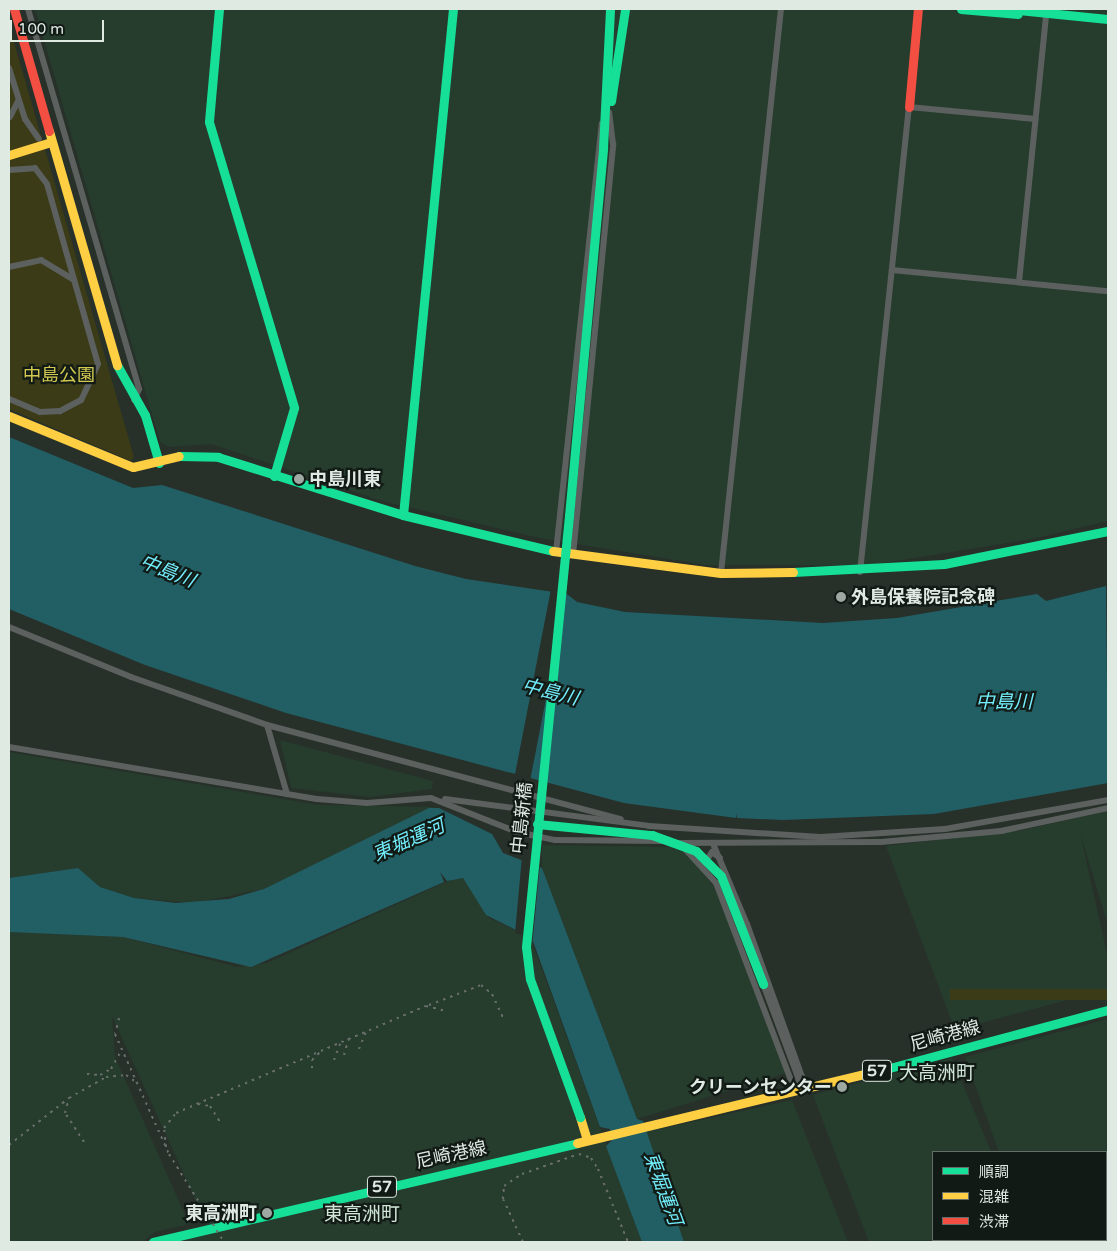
<!DOCTYPE html>
<meta charset="utf-8">
<style>
body{margin:0}
#map{position:relative;width:1117px;height:1251px;overflow:hidden;background:#27312a;font-family:"Varela Round","Noto Sans JP",sans-serif}
div>[style]{position:absolute}
.built>*{inset:0;background:#263d2e}
.green>*{inset:0;background:#3c3b17;transform-origin:0 0}
.water>*{inset:0;background:#225f65}
.pier>*{inset:0;background:#27312a;transform-origin:0 0}
.street>*{height:6px;margin:-3px;padding:0 3px;transform-origin:3px;border-radius:3px;background:#5c605f}
.fast>*{height:9px;margin:-4.5px;padding:0 4.5px;transform-origin:4.5px;border-radius:4.5px;background:#16e098}
.slow>*{height:9px;margin:-4.5px;padding:0 4.5px;transform-origin:4.5px;border-radius:4.5px;background:#ffcf43}
.jam>*{height:9px;margin:-4.5px;padding:0 4.5px;transform-origin:4.5px;border-radius:4.5px;background:#f24e42}
.rail>*{height:2px;margin-top:-1px;transform-origin:0;background:repeating-linear-gradient(90deg,#686e6b 0 2.5px,transparent 0 7.5px)}
.fast-bridge>*{height:9px;margin:-4.5px;padding:0 4.5px;transform-origin:4.5px;border-radius:4.5px;background:#16e098}
.dots>*{width:14px;height:14px;translate:-50% -50%;box-sizing:border-box;border:2px solid #121a15;border-radius:50%}
span{translate:-50% -50%;white-space:nowrap;text-align:center;line-height:1.15;-webkit-text-stroke:4.5px #121a15;paint-order:stroke}
.shield-label span{padding:1px 4px;background:#121a15;border:1px solid;border-radius:4px;-webkit-text-stroke-width:0}
.shield-label{font-size:16px;color:#deeae2;font-weight:700}
.park-label{font-size:18px;color:#d2c951}
.poi-label{font-size:18px;color:#deeae2;font-weight:700}
.left{translate:0 -50%;text-align:left}
.right{translate:-100% -50%;text-align:right}
.street-label{font-size:18px;color:#deeae2}
.water-label{font-size:19px;color:#72edfc;font-style:italic}
.neighbourhood-label{font-size:19px;color:#cfe6d6}
.frame{position:absolute;inset:0;border:10px solid #deeae2;pointer-events:none}
.legend{position:absolute;left:932px;top:1151px;width:175px;height:90px;box-sizing:border-box;background:#121a15;border:1px solid #646d67;margin:0;padding:6px 9px;list-style:none;font-size:15px;color:#deeae2}
.legend li{display:flex;align-items:center;gap:10px;height:25px}
.legend b{width:25px;border:1px solid #646d67}
.scale{position:absolute;left:10px;top:20px;width:94px;height:22px;box-sizing:border-box;border:2px solid #deeae2;border-top:0;padding-left:6px;font-size:15px;line-height:18px;white-space:nowrap;color:#deeae2;-webkit-text-stroke:4px #121a15;paint-order:stroke}
</style>
<div id="map">
<div class="built">
<i style="clip-path:polygon(35px 9px,1108px 9px,1108px 521px,1032px 539px,871px 565px,706px 565px,540px 538px,382px 501px,211px 444px,168px 447px,160px 442px)"></i>
<i style="clip-path:polygon(280px 740px,433px 781px,432px 789px,370px 797px,291px 788px)"></i>
<i style="clip-path:polygon(9px 752px,318px 805px,434px 807px,264px 889px,194px 903px,134px 898px,100px 887px,78px 868px,9px 878px)"></i>
<i style="clip-path:polygon(1108px 811px,1108px 925px,1080px 833px,1108px 958px,1108px 989px,955px 1030px,886px 846px,1018px 831px)"></i>
<i style="clip-path:polygon(542px 845px,670px 847px,689px 854px,715px 888px,786px 1073px,637px 1119px,542px 868px)"></i>
<i style="clip-path:polygon(457px 877px,466px 880px,489px 918px,530px 937px,642px 1242px,172px 1242px,211px 1234px,112px 1016px,115px 1057px,189px 1224px,155px 1232px,142px 1242px,9px 1242px,9px 932px,123px 937px,237px 967px,267px 963px)"></i>
<i style="clip-path:polygon(1108px 1019px,1108px 1242px,1032px 1242px,1106px 1240px,1106px 1152px,999px 1152px,965px 1057px)"></i>
<i style="clip-path:polygon(952px 1058px,991px 1152px,933px 1152px,933px 1240px,1026px 1242px,869px 1242px,813px 1095px)"></i>
<i style="clip-path:polygon(792px 1100px,848px 1242px,684px 1242px,646px 1132px)"></i>
</div>
<div class="green">
<i style="clip-path:polygon(9px 25px,134px 457px,131px 461px,9px 409px)"></i>
<i style="left:1108px;top:989px;width:11px;height:158px;rotate:90deg"></i>
</div>
<div class="water">
<i style="clip-path:polygon(9px 437px,133px 488px,162px 485px,415px 566px,466px 579px,567px 594px,577px 602px,625px 612px,823px 623px,897px 618px,1037px 594px,1046px 601px,1106px 586px,1108px 783px,934px 814px,783px 820px,737px 818px,737px 813px,736px 818px,624px 803px,286px 713px,145px 665px,9px 609px)"></i>
<i style="clip-path:polygon(429px 808px,439px 808px,492px 834px,503px 853px,542px 868px,637px 1119px,643px 1121px,684px 1242px,642px 1242px,606px 1146px,612px 1140px,610px 1129px,600px 1127px,534px 944px,530px 937px,486px 915px,463px 878px,447px 881px,440px 872px,444px 882px,251px 967px,123px 937px,9px 932px,9px 878px,78px 868px,100px 887px,134px 898px,176px 903px,229px 899px,264px 889px)"></i>
</div>
<div class="pier">
<i style="left:551px;top:589px;width:16px;height:195px;rotate:11deg"></i>
<i style="clip-path:polygon(522px 856px,540px 864px,532px 947px,527px 937px,515px 933px)"></i>
</div>
<div class="street">
<i style="left:28px;top:9px;width:396px;rotate:73.7deg"></i>
<i style="left:139px;top:389px;width:12px;rotate:114deg"></i>
<i style="left:9px;top:68px;width:53px;rotate:72.6deg"></i>
<i style="left:25px;top:119px;width:24px;rotate:55deg"></i>
<i style="left:10px;top:117px;width:18px;rotate:-63deg"></i>
<i style="left:9px;top:170px;width:26px;rotate:-4deg"></i>
<i style="left:35px;top:168px;width:20px;rotate:53deg"></i>
<i style="left:47px;top:184px;width:187px;rotate:74.2deg"></i>
<i style="left:98px;top:364px;width:40px;rotate:115deg"></i>
<i style="left:81px;top:400px;width:24px;rotate:152deg"></i>
<i style="left:60px;top:411px;width:20px;rotate:177deg"></i>
<i style="left:40px;top:412px;width:34px;rotate:-157deg"></i>
<i style="left:9px;top:267px;width:33px;rotate:-12deg"></i>
<i style="left:41px;top:260px;width:37px;rotate:31deg"></i>
<i style="left:892px;top:270px;width:217px;rotate:5.6deg"></i>
<i style="left:1019px;top:282px;width:266px;rotate:-84.2deg"></i>
<i style="left:556px;top:552px;width:431px;rotate:-83.9deg"></i>
<i style="left:573px;top:555px;width:413px;rotate:-84.4deg"></i>
<i style="left:613px;top:144px;width:32px;rotate:-97deg"></i>
<i style="left:860px;top:572px;width:468px;rotate:-84deg"></i>
<i style="left:909px;top:107px;width:127px;rotate:5.4deg"></i>
<i style="left:721px;top:573px;width:567px;rotate:-83.93deg"></i>
<i style="left:9px;top:627px;width:132px;rotate:22.3deg"></i>
<i style="left:131px;top:677px;width:144px;rotate:19.4deg"></i>
<i style="left:267px;top:725px;width:366px;rotate:14.9deg"></i>
<i style="left:267px;top:725px;width:72px;rotate:73.8deg"></i>
<i style="left:9px;top:747px;width:312px;rotate:9.6deg"></i>
<i style="left:317px;top:799px;width:50px;rotate:4.6deg"></i>
<i style="left:367px;top:803px;width:64px;rotate:-4.5deg"></i>
<i style="left:431px;top:798px;width:92px;rotate:21.6deg"></i>
<i style="left:517px;top:832px;width:39px;rotate:12deg"></i>
<i style="left:555px;top:840px;width:108px;rotate:0.5deg"></i>
<i style="left:445px;top:799px;width:206px;rotate:7.5deg"></i>
<i style="left:649px;top:826px;width:172px;rotate:3.7deg"></i>
<i style="left:821px;top:837px;width:124px;rotate:-3.7deg"></i>
<i style="left:945px;top:829px;width:166px;rotate:-10.1deg"></i>
<i style="left:680px;top:843px;width:201px;rotate:-0.3deg"></i>
<i style="left:881px;top:842px;width:121px;rotate:-5.2deg"></i>
<i style="left:1001px;top:831px;width:109px;rotate:-12.1deg"></i>
<i style="left:714px;top:846px;width:85px;rotate:67.1deg"></i>
<i style="left:747px;top:924px;width:163px;rotate:70.2deg"></i>
<i style="left:802px;top:1077px;width:11px;rotate:90deg"></i>
<i style="left:685px;top:849px;width:46px;rotate:47.6deg"></i>
<i style="left:716px;top:883px;width:211px;rotate:69.2deg"></i>
<i style="left:791px;top:1080px;width:14px;rotate:36deg"></i>
<i style="left:705px;top:863px;width:13px;rotate:-58deg"></i>
<i style="left:712px;top:852px;width:10px;rotate:37deg"></i>
<i style="left:763px;top:984px;width:108px;rotate:69.4deg"></i>
</div>
<div class="fast">
<i style="left:219px;top:9px;width:113px;rotate:95.1deg"></i>
<i style="left:209px;top:122px;width:298px;rotate:73.4deg"></i>
<i style="left:294px;top:408px;width:71px;rotate:106.4deg"></i>
<i style="left:961px;top:9px;width:57px;rotate:5deg"></i>
<i style="left:1008px;top:9px;width:100px;rotate:5.7deg"></i>
<i style="left:611px;top:101px;width:93px;rotate:-81.3deg"></i>
<i style="left:117px;top:365px;width:57px;rotate:60.8deg"></i>
<i style="left:145px;top:415px;width:50px;rotate:73.7deg"></i>
<i style="left:179px;top:456px;width:39px;rotate:1deg"></i>
<i style="left:218px;top:457px;width:194px;rotate:17.4deg"></i>
<i style="left:403px;top:515px;width:154px;rotate:13.5deg"></i>
<i style="left:403px;top:515px;width:508px;rotate:-84.36deg"></i>
<i style="left:569px;top:516px;width:370px;rotate:-84.7deg"></i>
<i style="left:603px;top:148px;width:139px;rotate:-87.1deg"></i>
<i style="left:793px;top:572px;width:151px;rotate:-3deg"></i>
<i style="left:944px;top:564px;width:167px;rotate:-11.4deg"></i>
<i style="left:882px;top:1070px;width:234px;rotate:-14.9deg"></i>
<i style="left:153px;top:1242px;width:435px;rotate:-13.1deg"></i>
</div>
<div class="slow">
<i style="left:49px;top:131px;width:244px;rotate:73.8deg"></i>
<i style="left:9px;top:155px;width:44px;rotate:-17.2deg"></i>
<i style="left:9px;top:416px;width:134px;rotate:22.4deg"></i>
<i style="left:133px;top:467px;width:47px;rotate:-13.4deg"></i>
<i style="left:553px;top:551px;width:169px;rotate:7.5deg"></i>
<i style="left:721px;top:573px;width:72px;rotate:-0.8deg"></i>
<i style="left:580px;top:1117px;width:24px;rotate:73deg"></i>
<i style="left:577px;top:1143px;width:314px;rotate:-13.5deg"></i>
</div>
<div class="jam">
<i style="left:14px;top:9px;width:127px;rotate:74deg"></i>
<i style="left:909px;top:107px;width:98px;rotate:-84.8deg"></i>
</div>
<div class="rail">
<i style="left:429px;top:1005px;width:56px;rotate:-21deg"></i>
<i style="left:481px;top:985px;width:14px;rotate:39deg"></i>
<i style="left:492px;top:994px;width:26px;rotate:65deg"></i>
<i style="left:119px;top:1018px;width:16px;rotate:104deg"></i>
<i style="left:115px;top:1034px;width:132px;rotate:65.8deg"></i>
<i style="left:169px;top:1154px;width:104px;rotate:58deg"></i>
<i style="left:359px;top:1049px;width:18px;rotate:-68deg"></i>
<i style="left:344px;top:1055px;width:18px;rotate:-74deg"></i>
<i style="left:334px;top:1060px;width:19px;rotate:-69deg"></i>
<i style="left:312px;top:1068px;width:8px;rotate:-90deg"></i>
<i style="left:312px;top:1060px;width:11px;rotate:-45deg"></i>
<i style="left:87px;top:1074px;width:13px;rotate:4deg"></i>
<i style="left:100px;top:1075px;width:13px;rotate:-29deg"></i>
<i style="left:111px;top:1069px;width:23px;rotate:-61deg"></i>
<i style="left:198px;top:1104px;width:12px;rotate:9deg"></i>
<i style="left:210px;top:1106px;width:19px;rotate:58deg"></i>
<i style="left:84px;top:1142px;width:35px;rotate:-123deg"></i>
<i style="left:65px;top:1113px;width:16px;rotate:-75deg"></i>
<i style="left:69px;top:1098px;width:43px;rotate:-29.6deg"></i>
<i style="left:106px;top:1077px;width:20px;rotate:-6deg"></i>
<i style="left:126px;top:1075px;width:12px;rotate:35deg"></i>
<i style="left:9px;top:1145px;width:76px;rotate:-38.1deg"></i>
<i style="left:166px;top:1147px;width:19px;rotate:-96deg"></i>
<i style="left:164px;top:1128px;width:19px;rotate:-51deg"></i>
<i style="left:176px;top:1113px;width:272px;rotate:-23.2deg"></i>
<i style="left:426px;top:1006px;width:21px;rotate:14deg"></i>
<i style="left:523px;top:1242px;width:47px;rotate:-114.9deg"></i>
<i style="left:503px;top:1199px;width:13px;rotate:-86deg"></i>
<i style="left:504px;top:1186px;width:22px;rotate:-34deg"></i>
<i style="left:522px;top:1174px;width:60px;rotate:-19.3deg"></i>
<i style="left:579px;top:1154px;width:13px;rotate:18deg"></i>
<i style="left:591px;top:1158px;width:13px;rotate:58deg"></i>
<i style="left:598px;top:1169px;width:79px;rotate:67.7deg"></i>
</div>
<div class="fast-bridge">
<i style="left:569px;top:516px;width:433px;rotate:95.7deg"></i>
<i style="left:526px;top:947px;width:32px;rotate:83deg"></i>
<i style="left:530px;top:979px;width:147px;rotate:70.1deg"></i>
<i style="left:537px;top:824px;width:116px;rotate:5.5deg"></i>
<i style="left:652px;top:835px;width:47px;rotate:20deg"></i>
<i style="left:696px;top:851px;width:35px;rotate:45deg"></i>
<i style="left:721px;top:876px;width:116px;rotate:68.7deg"></i>
</div>
<div class="dots">
<i style="left:299px;top:479px;background:#9ea9a2"></i>
<i style="left:841px;top:597px;background:#9ea9a2"></i>
<i style="left:842px;top:1087px;background:#9ea9a2"></i>
<i style="left:267px;top:1213px;background:#9ea9a2"></i>
</div>
<div class="shield-label">
<span style="left:877px;top:1071px">57</span>
<span style="left:382px;top:1187px">57</span>
</div>
<div class="park-label">
<span style="left:59px;top:375px">中島公園</span>
</div>
<div class="poi-label">
<span class="left" style="left:309px;top:479px">中島川東</span>
<span class="left" style="left:851px;top:597px">外島保養院記念碑</span>
<span class="right" style="left:832px;top:1087px">クリーンセンター</span>
<span class="right" style="left:257px;top:1213px">東高洲町</span>
</div>
<div class="street-label">
<span style="left:522px;top:818px;rotate:-84deg">中島新橋</span>
<span style="left:945px;top:1036px;rotate:-15deg">尼崎港線</span>
<span style="left:451px;top:1155px;rotate:-12deg">尼崎港線</span>
</div>
<div class="water-label">
<span style="left:167px;top:572px;rotate:22deg">中島川</span>
<span style="left:550px;top:693px;rotate:14deg">中島川</span>
<span style="left:1004px;top:703px">中島川</span>
<span style="left:409px;top:841px;rotate:-24deg">東堀運河</span>
<span style="left:662px;top:1189px;rotate:70deg">東堀運河</span>
</div>
<div class="neighbourhood-label">
<span style="left:937px;top:1074px">大高洲町</span>
<span style="left:362px;top:1215px">東高洲町</span>
</div>
<div class="frame"></div>
<ul class="legend">
<li><b style="height:6px;background:#16e098"></b>順調</li>
<li><b style="height:6px;background:#ffcf43"></b>混雑</li>
<li><b style="height:6px;background:#f24e42"></b>渋滞</li>
</ul>
<div class="scale">100 m</div>
</div>
